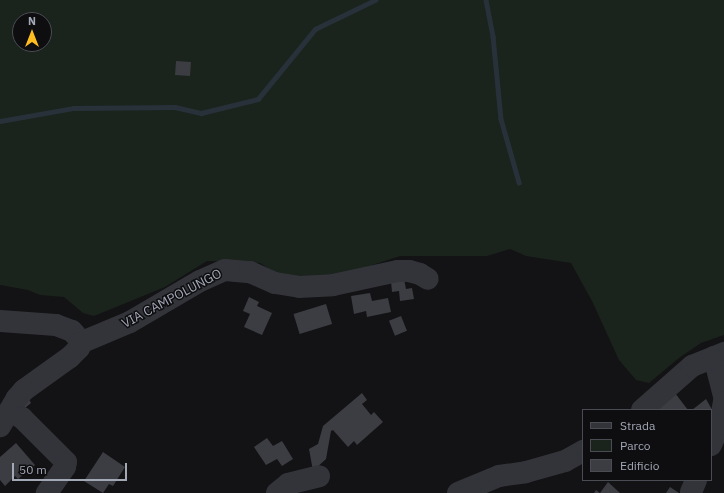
<!DOCTYPE html>
<style>
body{margin:0}
#map{position:relative;width:724px;height:493px;overflow:hidden;background:#131315;font-family:"IBM Plex Sans",sans-serif}
div>[style]{position:absolute}
.green>*{inset:0;background:#1a231c}
.stream>*{height:4.5px;margin:-2.25px;padding:0 2.25px;transform-origin:2.25px;border-radius:2.25px;background:#28313a}
.building>*{inset:0;background:#3c3d43;transform-origin:0 0}
.minor>*{height:22px;margin:-11px;padding:0 11px;transform-origin:11px;border-radius:11px;background:#33343a}
span{translate:-50% -50%;white-space:nowrap;text-align:center;line-height:1.15;-webkit-text-stroke:3px #0e0e10;paint-order:stroke}
.street-label{font-size:13px;color:#a3a8b7}
.legend{position:absolute;left:582px;top:409px;width:130px;height:72px;box-sizing:border-box;background:#0e0e10;border:1px solid #4a4c53;margin:0;padding:5px 7px;list-style:none;font-size:12px;color:#a3a8b7}
.legend li{display:flex;align-items:center;gap:8px;height:20px}
.legend b{width:20px;border:1px solid #4a4c53}
.north{position:absolute;left:12px;top:12px;width:40px;height:40px;box-sizing:border-box;background:#0e0e10;border:1px solid #4a4c53;border-radius:50%;rotate:0deg;font-size:11px;font-weight:700;line-height:16px;text-align:center;color:#a3a8b7}
.north::after{content:'';display:block;margin:auto;width:14px;height:18px;background:#ffbd20;clip-path:polygon(50% 0,100% 100%,50% 72%,0 100%)}
.scale{position:absolute;left:12px;top:463px;width:115px;height:18px;box-sizing:border-box;border:2px solid #a3a8b7;border-top:0;padding-left:5px;font-size:12px;line-height:14px;white-space:nowrap;color:#a3a8b7;-webkit-text-stroke:3px #0e0e10;paint-order:stroke}
</style>
<div id="map">
<div class="green">
<i style="clip-path:polygon(evenodd,0 0,724px 0,724px 335px,701px 343px,679px 358px,649px 383px,636px 380px,619px 360px,592px 301px,571px 263px,526px 256px,510px 249px,487px 256px,400px 256px,354px 271px,304px 279px,279px 275px,260px 263px,207px 261px,165px 287px,94px 316px,83px 313px,64px 297px,40px 295px,28px 290px,0 285px,0 0,20px 20px,44px 20px,44px 44px,20px 44px,20px 20px)"></i>
</div>
<div class="stream">
<i style="left:486px;top:0;width:37px;rotate:79deg"></i>
<i style="left:493px;top:36px;width:83px;rotate:84.5deg"></i>
<i style="left:501px;top:119px;width:66px;rotate:74.1deg"></i>
<i style="left:0;top:121px;width:75px;rotate:-10deg"></i>
<i style="left:74px;top:108px;width:101px;rotate:-0.6deg"></i>
<i style="left:175px;top:107px;width:27px;rotate:13deg"></i>
<i style="left:201px;top:113px;width:59px;rotate:-13.8deg"></i>
<i style="left:258px;top:99px;width:90px;rotate:-50.8deg"></i>
<i style="left:315px;top:29px;width:67px;rotate:-25.8deg"></i>
</div>
<div class="building">
<i style="left:176px;top:61px;width:15px;height:14px;rotate:4deg"></i>
<i style="clip-path:polygon(404px 279px,406px 289px,412px 288px,414px 299px,400px 301px,399px 291px,392px 292px,391px 281px)"></i>
<i style="clip-path:polygon(370px 293px,372px 301px,388px 298px,391px 312px,367px 317px,366px 311px,354px 314px,351px 296px)"></i>
<i style="clip-path:polygon(249px 297px,259px 302px,257px 306px,272px 313px,262px 335px,244px 327px,250px 314px,243px 311px)"></i>
<i style="left:326px;top:304px;width:21px;height:34px;rotate:73deg"></i>
<i style="left:401px;top:316px;width:16px;height:13px;rotate:68deg"></i>
<i style="clip-path:polygon(362px 393px,367px 400px,362px 404px,371px 415px,374px 412px,383px 422px,357px 445px,354px 441px,348px 447px,333px 430px,331px 431px,326px 459px,313px 471px,309px 449px,318px 444px,323px 426px)"></i>
<i style="clip-path:polygon(675px 393px,688px 410px,653px 410px)"></i>
<i style="clip-path:polygon(27px 396px,31px 403px,25px 408px,20px 401px)"></i>
<i style="clip-path:polygon(706px 399px,715px 415px,711px 418px,711px 410px,692px 410px)"></i>
<i style="clip-path:polygon(267px 438px,273px 446px,282px 441px,293px 459px,282px 466px,277px 459px,266px 465px,254px 447px)"></i>
<i style="clip-path:polygon(16px 443px,35px 465px,18px 479px,15px 476px,5px 486px,0 480px,0 457px)"></i>
<i style="clip-path:polygon(103px 452px,125px 467px,113px 486px,109px 484px,103px 493px,84px 481px)"></i>
<i style="clip-path:polygon(608px 482px,620px 493px,594px 493px,596px 490px,600px 493px)"></i>
<i style="clip-path:polygon(670px 487px,679px 493px,666px 493px)"></i>
</div>
<div class="minor">
<i style="left:0;top:321px;width:56px;rotate:4.1deg"></i>
<i style="left:56px;top:325px;width:17px;rotate:21deg"></i>
<i style="left:72px;top:331px;width:11px;rotate:49deg"></i>
<i style="left:79px;top:339px;width:4px;rotate:76deg"></i>
<i style="left:80px;top:343px;width:5px;rotate:101deg"></i>
<i style="left:79px;top:348px;width:13px;rotate:135deg"></i>
<i style="left:70px;top:357px;width:57px;rotate:144.3deg"></i>
<i style="left:24px;top:390px;width:11px;rotate:131deg"></i>
<i style="left:17px;top:398px;width:33px;rotate:121deg"></i>
<i style="left:80px;top:343px;width:54px;rotate:-22.8deg"></i>
<i style="left:130px;top:322px;width:81px;rotate:-30.4deg"></i>
<i style="left:200px;top:281px;width:27px;rotate:-24deg"></i>
<i style="left:225px;top:270px;width:25px;rotate:5deg"></i>
<i style="left:250px;top:272px;width:27px;rotate:24deg"></i>
<i style="left:275px;top:283px;width:24px;rotate:9deg"></i>
<i style="left:299px;top:287px;width:34px;rotate:-3deg"></i>
<i style="left:333px;top:285px;width:66px;rotate:-12.2deg"></i>
<i style="left:398px;top:271px;width:11px"></i>
<i style="left:409px;top:271px;width:11px;rotate:15deg"></i>
<i style="left:420px;top:274px;width:9px;rotate:32deg"></i>
<i style="left:714px;top:357px;width:40px;rotate:75.6deg"></i>
<i style="left:642px;top:410px;width:67px;rotate:-41.3deg"></i>
<i style="left:692px;top:366px;width:35px;rotate:-22deg"></i>
<i style="left:10px;top:411px;width:14px;rotate:30deg"></i>
<i style="left:22px;top:418px;width:62px;rotate:45deg"></i>
<i style="left:66px;top:462px;width:5px;rotate:101deg"></i>
<i style="left:65px;top:467px;width:32px;rotate:125deg"></i>
<i style="left:711px;top:445px;width:23px;rotate:-67deg"></i>
<i style="left:720px;top:424px;width:22px;rotate:-80deg"></i>
<i style="left:691px;top:492px;width:13px;rotate:-67deg"></i>
<i style="left:277px;top:493px;width:14px;rotate:-39deg"></i>
<i style="left:288px;top:484px;width:32px;rotate:-14deg"></i>
<i style="left:458px;top:493px;width:44px;rotate:-22.5deg"></i>
<i style="left:499px;top:476px;width:27px;rotate:-8deg"></i>
<i style="left:526px;top:472px;width:41px;rotate:-15.8deg"></i>
<i style="left:565px;top:461px;width:21px;rotate:-29deg"></i>
</div>
<div class="street-label">
<span style="left:172px;top:299px;rotate:-28deg">VIA CAMPOLUNGO</span>
</div>
<ul class="legend">
<li><b style="height:5px;background:#33343a"></b>Strada</li>
<li><b style="height:11px;background:#1a231c"></b>Parco</li>
<li><b style="height:11px;background:#3c3d43"></b>Edificio</li>
</ul>
<div class="north">N</div>
<div class="scale">50 m</div>
</div>
